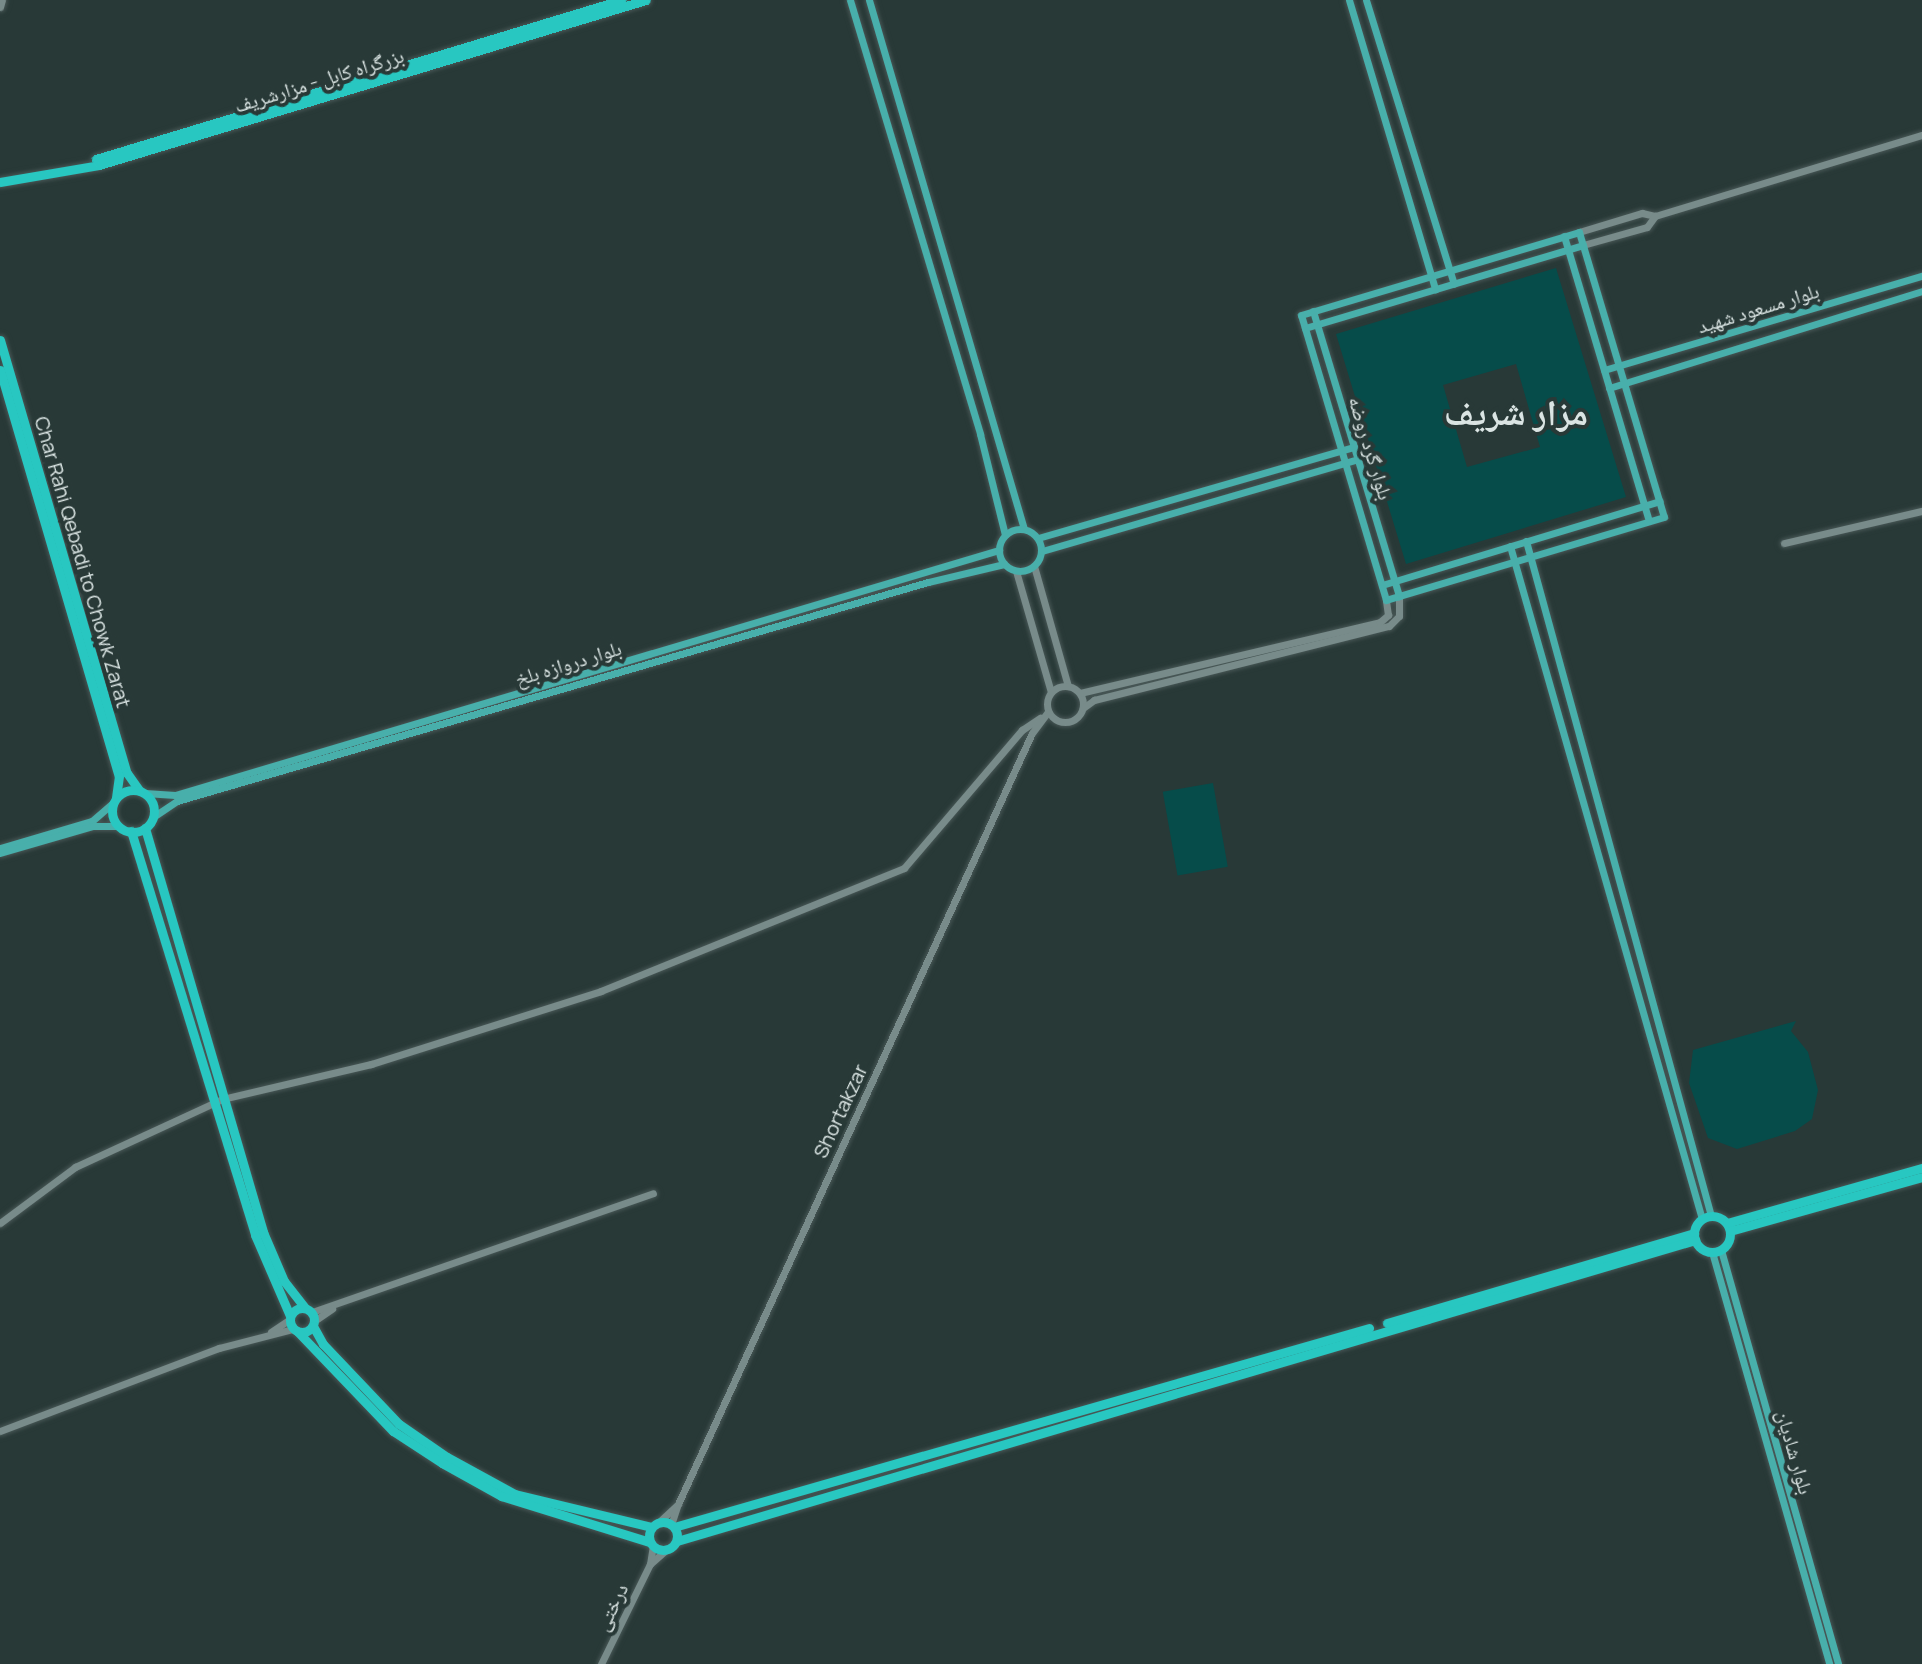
<!DOCTYPE html>
<meta charset="utf-8">
<style>
body{margin:0}
#map{position:relative;width:1922px;height:1664px;overflow:hidden;background:#283937;font-family:Manrope,"Noto Naskh Arabic",sans-serif}
div>[style]{position:absolute}
.green>*{inset:0;background:#064c4a;transform-origin:0 0}
.roads{filter:drop-shadow(0 0 2px #485756) drop-shadow(0 0 2px #485756)}
.secondary>*{height:7px;margin:-3.5px;padding:0 3.5px;transform-origin:3.5px;border-radius:3.5px;background:#788b8a}
.secondary>.ring{margin:-3.5px;padding:0;box-sizing:content-box;background:none;border:7px solid #788b8a;border-radius:50%}
.primary>*{height:7px;margin:-3.5px;padding:0 3.5px;transform-origin:3.5px;border-radius:3.5px;background:#48afab}
.primary>.ring{margin:-3.5px;padding:0;box-sizing:content-box;background:none;border:7px solid #48afab;border-radius:50%}
.highway>*{height:9px;margin:-4.5px;padding:0 4.5px;transform-origin:4.5px;border-radius:4.5px;background:#28c7c1}
.highway>.ring{margin:-4.5px;padding:0;box-sizing:content-box;background:none;border:9px solid #28c7c1;border-radius:50%}
span{translate:-50% -50%;white-space:nowrap;text-align:center;line-height:1.15;-webkit-text-stroke:8px #283937;paint-order:stroke}
.street-label{font-size:20px;color:#dae4e3}
.town-label{font-size:36px;color:#dae4e3;font-weight:700}
</style>
<div id="map">
<div class="green">
<i style="clip-path:polygon(evenodd,1556px 268px,1626px 497px,1406px 564px,1336px 334px,1556px 268px,1516px 364px,1540px 447px,1467px 467px,1443px 385px,1516px 364px)"></i>
<i style="left:1213px;top:783px;width:85px;height:51px;rotate:80deg"></i>
<i style="clip-path:polygon(1796px 1021px,1791px 1031px,1808px 1052px,1818px 1090px,1812px 1119px,1795px 1131px,1737px 1149px,1708px 1138px,1689px 1083px,1693px 1050px)"></i>
</div>
<div class="roads">
<div class="secondary">
<i style="left:0;top:7px;width:7px;rotate:-74deg"></i>
<i style="left:1579px;top:232px;width:66px;rotate:-16.8deg"></i>
<i style="left:1642px;top:213px;width:13px;rotate:13deg"></i>
<i style="left:1655px;top:216px;width:279px;rotate:-16.9deg"></i>
<i style="left:1583px;top:245px;width:66px;rotate:-15.7deg"></i>
<i style="left:1647px;top:227px;width:14px;rotate:-54deg"></i>
<i style="left:1784px;top:543px;width:142px;rotate:-13.1deg"></i>
<i style="left:1034px;top:566px;width:125px;rotate:74.2deg"></i>
<i style="left:1016px;top:571px;width:126px;rotate:73.9deg"></i>
<i class="ring" style="left:1047px;top:686px;width:29px;height:29px"></i>
<i style="left:1080px;top:693px;width:308px;rotate:-13.3deg"></i>
<i style="left:1380px;top:622px;width:11px;rotate:-41deg"></i>
<i style="left:1388px;top:615px;width:15px;rotate:-98deg"></i>
<i style="left:1083px;top:708px;width:14px;rotate:-36deg"></i>
<i style="left:1094px;top:700px;width:304px;rotate:-14.1deg"></i>
<i style="left:1389px;top:626px;width:14px;rotate:-45deg"></i>
<i style="left:1399px;top:616px;width:20px;rotate:-90deg"></i>
<i style="left:0;top:1223px;width:94px;rotate:-36.7deg"></i>
<i style="left:75px;top:1167px;width:162px;rotate:-24.8deg"></i>
<i style="left:222px;top:1099px;width:153px;rotate:-13.2deg"></i>
<i style="left:371px;top:1064px;width:241px;rotate:-17.6deg"></i>
<i style="left:601px;top:991px;width:327px;rotate:-22.1deg"></i>
<i style="left:904px;top:868px;width:182px;rotate:-49.5deg"></i>
<i style="left:1022px;top:730px;width:22px;rotate:-34deg"></i>
<i style="left:312px;top:1312px;width:361px;rotate:-19.2deg"></i>
<i style="left:314px;top:1321px;width:22px;rotate:-34deg"></i>
<i style="left:271px;top:1332px;width:22px;rotate:-34deg"></i>
<i style="left:0;top:1431px;width:234px;rotate:-20.8deg"></i>
<i style="left:219px;top:1348px;width:76px;rotate:-14.4deg"></i>
<i style="left:659px;top:1522px;width:26px;rotate:-43deg"></i>
<i style="left:678px;top:1504px;width:848px;rotate:-65.34deg"></i>
<i style="left:1032px;top:733px;width:26px;rotate:-53deg"></i>
<i style="left:671px;top:1525px;width:20px;rotate:-72deg"></i>
<i style="left:650px;top:1564px;width:21px;rotate:-41deg"></i>
<i style="left:601px;top:1664px;width:111px;rotate:-63.9deg"></i>
<i style="left:650px;top:1564px;width:18px;rotate:-81deg"></i>
</div>
<div class="primary">
<i style="left:850px;top:0;width:453px;rotate:73.3deg"></i>
<i style="left:980px;top:434px;width:104px;rotate:76.1deg"></i>
<i style="left:869px;top:0;width:551px;rotate:73.67deg"></i>
<i style="left:1349px;top:0;width:302px;rotate:73.4deg"></i>
<i style="left:1366px;top:0;width:297px;rotate:72.8deg"></i>
<i style="left:1579px;top:232px;width:297px;rotate:73.4deg"></i>
<i style="left:1664px;top:517px;width:290px;rotate:163.4deg"></i>
<i style="left:1386px;top:600px;width:297px;rotate:-106.6deg"></i>
<i style="left:1301px;top:315px;width:290px;rotate:-16.6deg"></i>
<i style="left:1564px;top:236px;width:297px;rotate:73.4deg"></i>
<i style="left:1313px;top:311px;width:298px;rotate:73.2deg"></i>
<i style="left:1305px;top:328px;width:290px;rotate:-16.6deg"></i>
<i style="left:1604px;top:370px;width:332px;rotate:-16.5deg"></i>
<i style="left:1609px;top:388px;width:328px;rotate:-17.2deg"></i>
<i class="ring" style="left:999px;top:529px;width:35px;height:35px"></i>
<i style="left:1038px;top:538px;width:329px;rotate:-16.1deg"></i>
<i style="left:1526px;top:541px;width:700px;rotate:74.67deg"></i>
<i style="left:1510px;top:546px;width:700px;rotate:74.08deg"></i>
<i style="left:1042px;top:551px;width:329px;rotate:-16.2deg"></i>
<i style="left:1382px;top:585px;width:290px;rotate:-16.8deg"></i>
<i style="left:145px;top:793px;width:30px;rotate:4deg"></i>
<i style="left:175px;top:795px;width:860px;rotate:-16.56deg"></i>
<i style="left:153px;top:817px;width:29px;rotate:-34deg"></i>
<i style="left:177px;top:801px;width:782px;rotate:-16.26deg"></i>
<i style="left:928px;top:582px;width:78px;rotate:-13.3deg"></i>
<i style="left:0;top:848px;width:96px;rotate:-16.4deg"></i>
<i style="left:92px;top:821px;width:28px;rotate:-41deg"></i>
<i style="left:0;top:853px;width:97px;rotate:-16.2deg"></i>
<i style="left:93px;top:826px;width:26px"></i>
<i style="left:1721px;top:1250px;width:430px;rotate:74.2deg"></i>
<i style="left:1712px;top:1252px;width:428px;rotate:74.1deg"></i>
</div>
<div class="highway">
<i style="left:96px;top:159px;width:549px;rotate:-16.85deg"></i>
<i style="left:0;top:182px;width:100px;rotate:-9.7deg"></i>
<i style="left:99px;top:165px;width:571px;rotate:-16.79deg"></i>
<i style="left:0;top:340px;width:451px;rotate:73.7deg"></i>
<i style="left:127px;top:773px;width:21px;rotate:55deg"></i>
<i style="left:0;top:370px;width:423px;rotate:73.7deg"></i>
<i style="left:119px;top:776px;width:22px;rotate:98deg"></i>
<i class="ring" style="left:112px;top:790px;width:33px;height:33px"></i>
<i style="left:145px;top:828px;width:421px;rotate:73.7deg"></i>
<i style="left:263px;top:1232px;width:53px;rotate:66.8deg"></i>
<i style="left:284px;top:1281px;width:34px;rotate:52deg"></i>
<i style="left:131px;top:831px;width:423px;rotate:72.9deg"></i>
<i style="left:255px;top:1235px;width:88px;rotate:66.6deg"></i>
<i class="ring" style="left:1694px;top:1216px;width:27px;height:27px"></i>
<i style="left:1727px;top:1223px;width:203px;rotate:-15.8deg"></i>
<i style="left:1730px;top:1231px;width:199px;rotate:-15.7deg"></i>
<i class="ring" style="left:290px;top:1308px;width:15px;height:15px"></i>
<i style="left:1387px;top:1323px;width:320px;rotate:-16.3deg"></i>
<i style="left:313px;top:1326px;width:21px;rotate:61deg"></i>
<i style="left:323px;top:1344px;width:110px;rotate:46.5deg"></i>
<i style="left:399px;top:1424px;width:58px;rotate:34.5deg"></i>
<i style="left:447px;top:1457px;width:77px;rotate:28.6deg"></i>
<i style="left:515px;top:1494px;width:140px;rotate:13.6deg"></i>
<i style="left:297px;top:1331px;width:139px;rotate:46.2deg"></i>
<i style="left:393px;top:1431px;width:59px;rotate:33.1deg"></i>
<i style="left:442px;top:1463px;width:68px;rotate:29.2deg"></i>
<i style="left:501px;top:1496px;width:156px;rotate:17.2deg"></i>
<i class="ring" style="left:649px;top:1522px;width:19px;height:19px"></i>
<i style="left:674px;top:1527px;width:723px;rotate:-15.98deg"></i>
<i style="left:677px;top:1541px;width:1062px;rotate:-16.47deg"></i>
</div>
</div>
<div class="street-label">
<span style="left:319px;top:80px;rotate:-17deg">بزرگراه کابل - مزارشریف</span>
<span style="left:1758px;top:308px;rotate:-17deg">بلوار مسعود شهید</span>
<span style="left:1371px;top:448px;rotate:73deg">بلوار گرد روضه</span>
<span style="left:83px;top:562px;rotate:74deg">Char Rahi Qebadi to Chowk Zarat</span>
<span style="left:568px;top:663px;rotate:-17deg">بلوار دروازه بلخ</span>
<span style="left:840px;top:1111px;rotate:-65deg">Shortakzar</span>
<span style="left:1795px;top:1452px;rotate:74deg">بلوار شادیان</span>
<span style="left:611px;top:1607px;rotate:-64deg">درختی</span>
</div>
<div class="town-label">
<span style="left:1516px;top:412px">مزار شريف</span>
</div>
</div>
